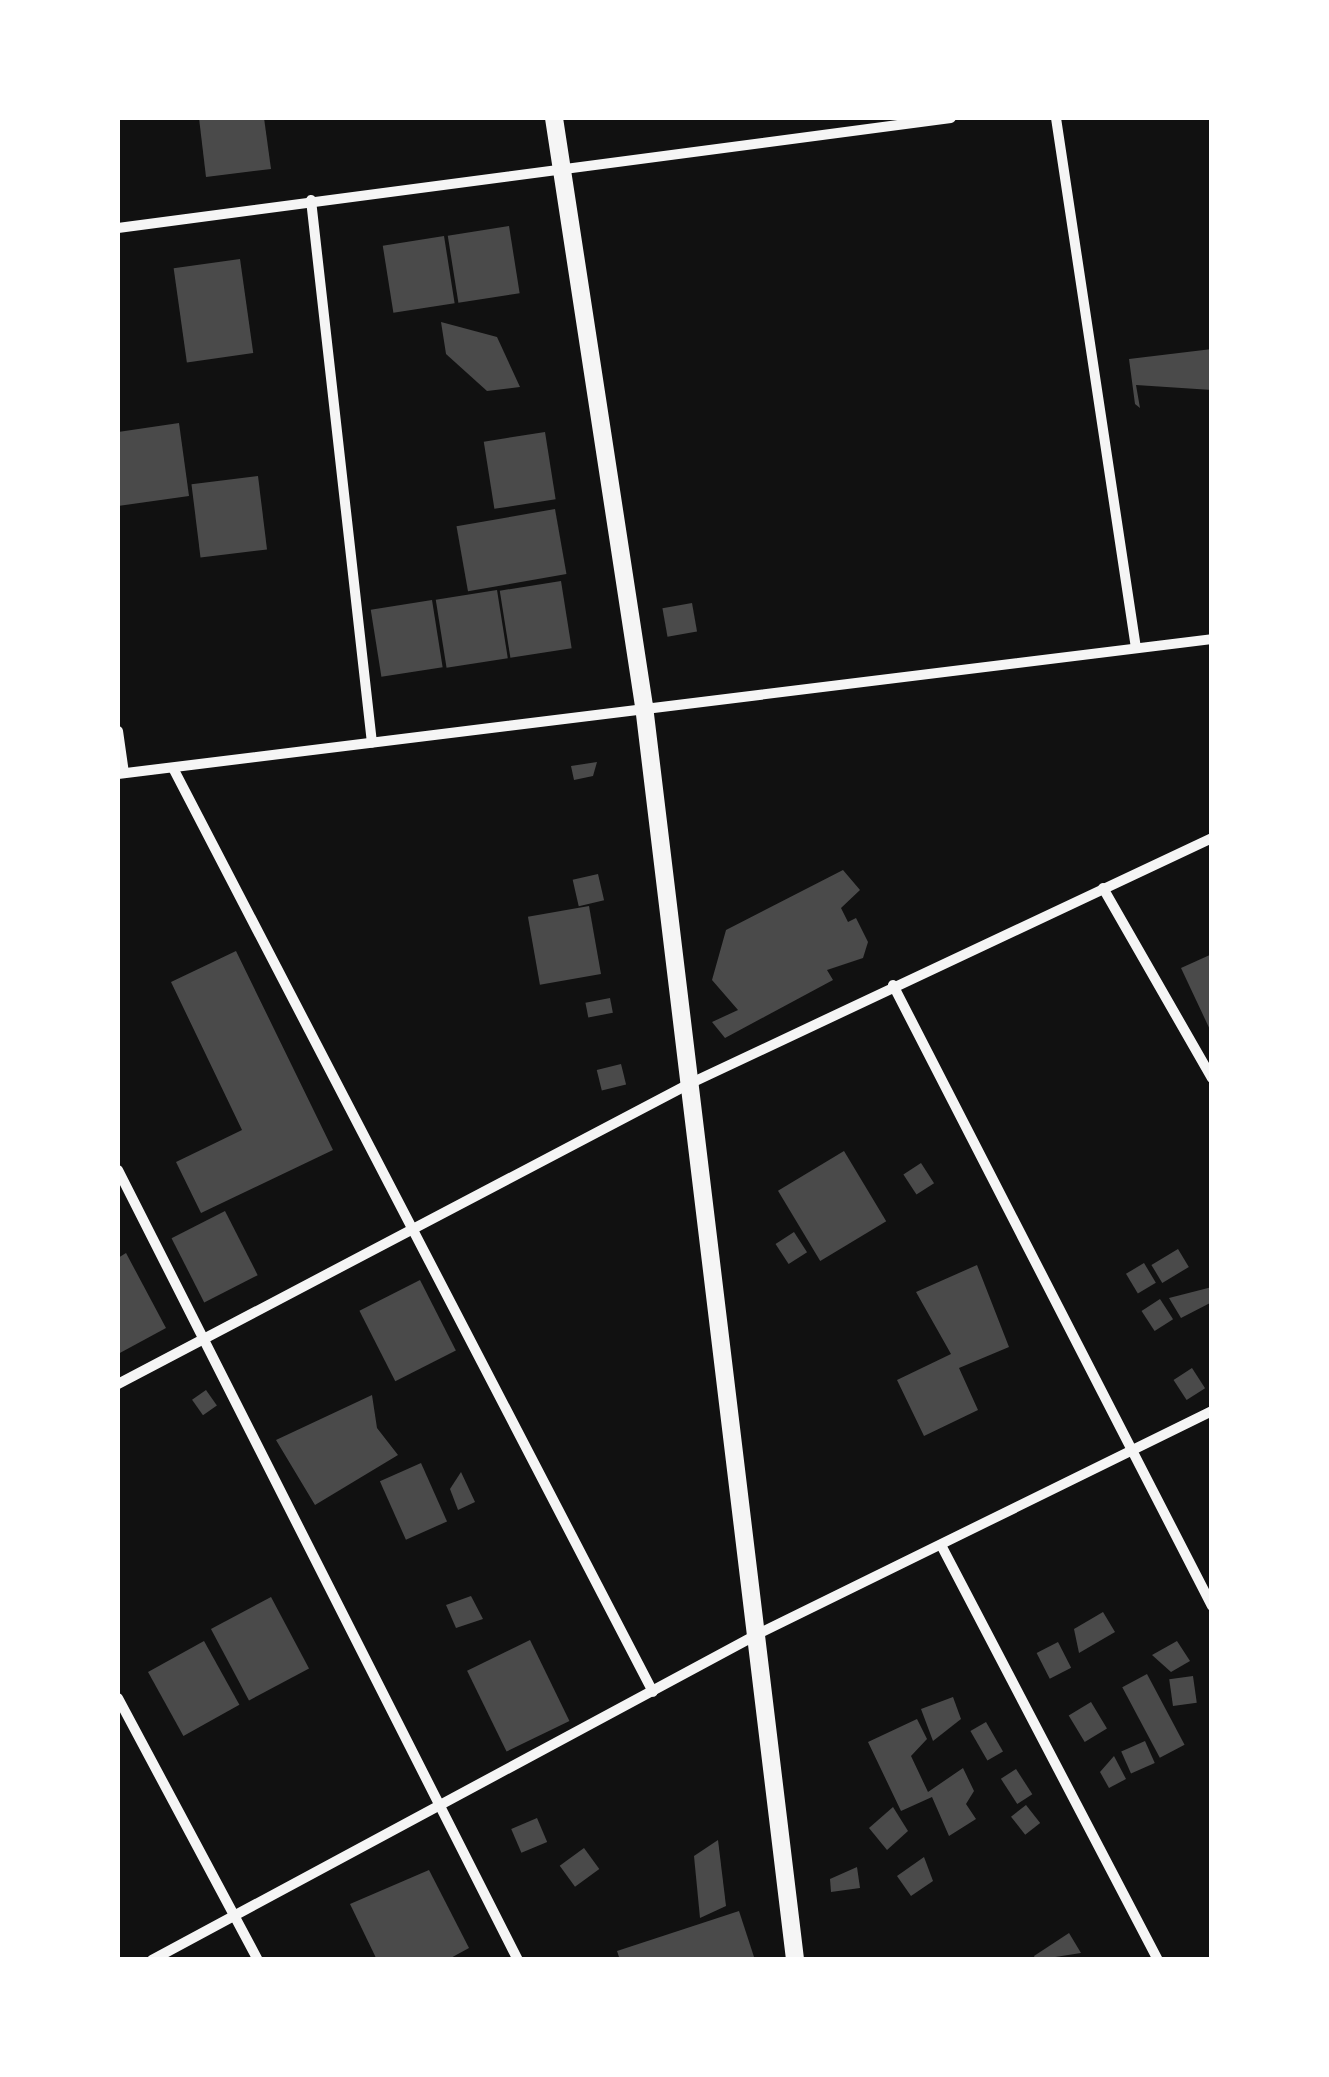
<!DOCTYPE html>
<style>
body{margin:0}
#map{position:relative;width:1329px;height:2077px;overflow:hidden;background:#111;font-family:"DejaVu Sans",sans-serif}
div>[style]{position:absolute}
.building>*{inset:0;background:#4a4a4a;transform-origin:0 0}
.minor>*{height:10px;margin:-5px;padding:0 5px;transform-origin:5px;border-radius:5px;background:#f5f5f5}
.tertiary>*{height:18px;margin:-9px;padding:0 9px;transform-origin:9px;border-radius:9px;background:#f5f5f5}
span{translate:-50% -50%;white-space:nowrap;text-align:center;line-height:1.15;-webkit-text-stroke:9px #fff;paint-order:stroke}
.frame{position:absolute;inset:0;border:120px solid #fff;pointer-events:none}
</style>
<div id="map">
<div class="building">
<i style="clip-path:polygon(199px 118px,264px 118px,271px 169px,206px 177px)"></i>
<i style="left:509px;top:226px;width:68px;height:62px;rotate:81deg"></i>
<i style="left:444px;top:236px;width:68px;height:62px;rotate:81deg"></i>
<i style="left:240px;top:259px;width:95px;height:67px;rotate:82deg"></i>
<i style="clip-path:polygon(441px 322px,497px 337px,520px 387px,487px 391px,446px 354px)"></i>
<i style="clip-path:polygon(1212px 349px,1212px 390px,1136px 385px,1140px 408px,1135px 404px,1129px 359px)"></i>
<i style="clip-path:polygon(179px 423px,189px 496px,118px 506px,118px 432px)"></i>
<i style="left:545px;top:432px;width:68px;height:62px;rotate:81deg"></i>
<i style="left:258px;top:476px;width:74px;height:67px;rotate:83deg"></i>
<i style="left:555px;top:509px;width:66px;height:100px;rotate:80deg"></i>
<i style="left:561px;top:581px;width:68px;height:62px;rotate:81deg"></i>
<i style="left:497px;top:590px;width:69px;height:62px;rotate:81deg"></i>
<i style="left:432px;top:600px;width:68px;height:62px;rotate:81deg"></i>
<i style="left:692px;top:603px;width:29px;height:30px;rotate:80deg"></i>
<i style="clip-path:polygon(597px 762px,593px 776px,574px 780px,571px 766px)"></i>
<i style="clip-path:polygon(843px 870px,860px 890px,841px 908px,848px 922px,856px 918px,868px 942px,863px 958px,827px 970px,833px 980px,725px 1038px,712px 1022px,738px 1010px,712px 980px,726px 930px)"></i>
<i style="left:598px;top:874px;width:27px;height:26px;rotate:77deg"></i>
<i style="left:589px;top:906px;width:69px;height:62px;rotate:80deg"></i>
<i style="clip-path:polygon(236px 951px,333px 1150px,201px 1213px,176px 1162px,242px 1130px,171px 982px)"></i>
<i style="clip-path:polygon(1212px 954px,1212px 1034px,1181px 968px)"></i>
<i style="left:610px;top:998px;width:15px;height:25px;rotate:79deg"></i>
<i style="left:621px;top:1064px;width:21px;height:25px;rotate:76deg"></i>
<i style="left:844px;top:1151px;width:82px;height:77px;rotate:59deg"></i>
<i style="left:921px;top:1163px;width:24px;height:21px;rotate:57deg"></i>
<i style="left:225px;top:1211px;width:72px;height:60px;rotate:63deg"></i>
<i style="left:794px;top:1232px;width:24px;height:22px;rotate:57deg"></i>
<i style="left:1178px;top:1249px;width:21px;height:31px;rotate:59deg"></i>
<i style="clip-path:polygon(126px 1253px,166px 1328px,118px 1354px,118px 1258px)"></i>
<i style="left:1144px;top:1263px;width:23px;height:21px;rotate:59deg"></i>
<i style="clip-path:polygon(977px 1265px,1009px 1347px,959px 1368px,978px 1410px,924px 1436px,897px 1380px,951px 1354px,916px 1292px)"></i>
<i style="left:420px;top:1280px;width:79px;height:68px;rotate:63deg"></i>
<i style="clip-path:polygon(1212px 1287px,1212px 1302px,1181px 1318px,1169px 1298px)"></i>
<i style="left:1160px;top:1299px;width:24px;height:22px;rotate:57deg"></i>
<i style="left:1192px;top:1368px;width:24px;height:22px;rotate:57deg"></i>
<i style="left:206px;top:1390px;width:19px;height:17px;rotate:55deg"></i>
<i style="clip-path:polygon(372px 1395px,377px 1428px,398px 1455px,315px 1505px,276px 1440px)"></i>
<i style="left:421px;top:1463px;width:64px;height:45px;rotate:66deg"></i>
<i style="clip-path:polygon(461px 1472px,475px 1502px,458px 1510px,450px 1489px)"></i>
<i style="clip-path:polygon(471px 1596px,483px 1619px,456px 1628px,446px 1605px)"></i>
<i style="left:271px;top:1597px;width:81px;height:68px;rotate:62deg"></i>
<i style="clip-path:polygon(1103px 1612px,1115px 1632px,1079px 1653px,1074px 1629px)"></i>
<i style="left:530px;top:1640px;width:90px;height:70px;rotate:64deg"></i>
<i style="left:204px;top:1641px;width:73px;height:64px;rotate:61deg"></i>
<i style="clip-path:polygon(1177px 1641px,1190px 1661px,1171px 1672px,1152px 1655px)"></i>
<i style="left:1058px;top:1642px;width:29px;height:24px;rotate:63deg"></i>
<i style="left:1147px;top:1674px;width:80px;height:28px;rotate:62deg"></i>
<i style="left:1193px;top:1676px;width:27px;height:24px;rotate:82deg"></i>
<i style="clip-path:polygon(953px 1697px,961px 1719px,933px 1741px,921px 1709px)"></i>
<i style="left:1091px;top:1702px;width:31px;height:26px;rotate:59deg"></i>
<i style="clip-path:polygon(917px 1719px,927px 1739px,911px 1756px,928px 1792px,963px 1768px,974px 1791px,966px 1804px,976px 1819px,949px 1836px,932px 1797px,901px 1811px,868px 1742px)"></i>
<i style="left:986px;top:1722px;width:34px;height:18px;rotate:60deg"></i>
<i style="left:1145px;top:1741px;width:24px;height:26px;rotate:66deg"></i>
<i style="clip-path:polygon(1114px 1756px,1126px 1779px,1109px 1788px,1100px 1772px)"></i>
<i style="left:1016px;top:1769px;width:30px;height:18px;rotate:57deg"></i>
<i style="left:1026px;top:1805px;width:23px;height:19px;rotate:52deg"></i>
<i style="clip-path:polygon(893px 1807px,908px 1831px,887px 1850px,869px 1828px)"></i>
<i style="left:537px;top:1818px;width:26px;height:28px;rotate:67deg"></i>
<i style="clip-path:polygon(718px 1840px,726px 1906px,700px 1918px,694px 1856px)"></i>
<i style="left:584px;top:1848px;width:26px;height:30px;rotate:54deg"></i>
<i style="clip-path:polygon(924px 1857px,933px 1881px,911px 1896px,897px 1876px)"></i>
<i style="clip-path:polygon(857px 1867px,860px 1888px,831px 1892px,830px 1879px)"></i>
<i style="clip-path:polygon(429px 1870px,469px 1948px,447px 1960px,377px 1960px,350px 1904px)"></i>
<i style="clip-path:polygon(739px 1911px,755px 1960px,620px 1960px,617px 1951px)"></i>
<i style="clip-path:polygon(1069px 1933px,1081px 1953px,1036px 1960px,1034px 1956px)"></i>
</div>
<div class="minor">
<i style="left:1056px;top:118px;width:536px;rotate:81.42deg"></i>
<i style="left:311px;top:200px;width:546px;rotate:83.59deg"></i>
<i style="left:118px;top:228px;width:840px;rotate:-7.52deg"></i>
<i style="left:118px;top:731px;width:42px;rotate:81.9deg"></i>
<i style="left:173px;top:768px;width:1041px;rotate:62.55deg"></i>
<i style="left:118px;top:774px;width:1102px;rotate:-7.03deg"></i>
<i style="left:1103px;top:888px;width:219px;rotate:60.2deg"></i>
<i style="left:893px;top:985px;width:698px;rotate:62.81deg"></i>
<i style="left:118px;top:1170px;width:885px;rotate:63.15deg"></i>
<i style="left:118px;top:1384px;width:645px;rotate:-27.72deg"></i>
<i style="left:689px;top:1084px;width:578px;rotate:-25.19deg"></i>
<i style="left:941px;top:1545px;width:468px;rotate:62.4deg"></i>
<i style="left:118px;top:1698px;width:297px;rotate:61.9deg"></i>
<i style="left:152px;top:1960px;width:686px;rotate:-28.28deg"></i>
<i style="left:756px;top:1635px;width:508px;rotate:-26.16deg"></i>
</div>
<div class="tertiary">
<i style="left:554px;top:118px;width:595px;rotate:81.3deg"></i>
<i style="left:644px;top:706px;width:1263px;rotate:83.13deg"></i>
</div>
<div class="frame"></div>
</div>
